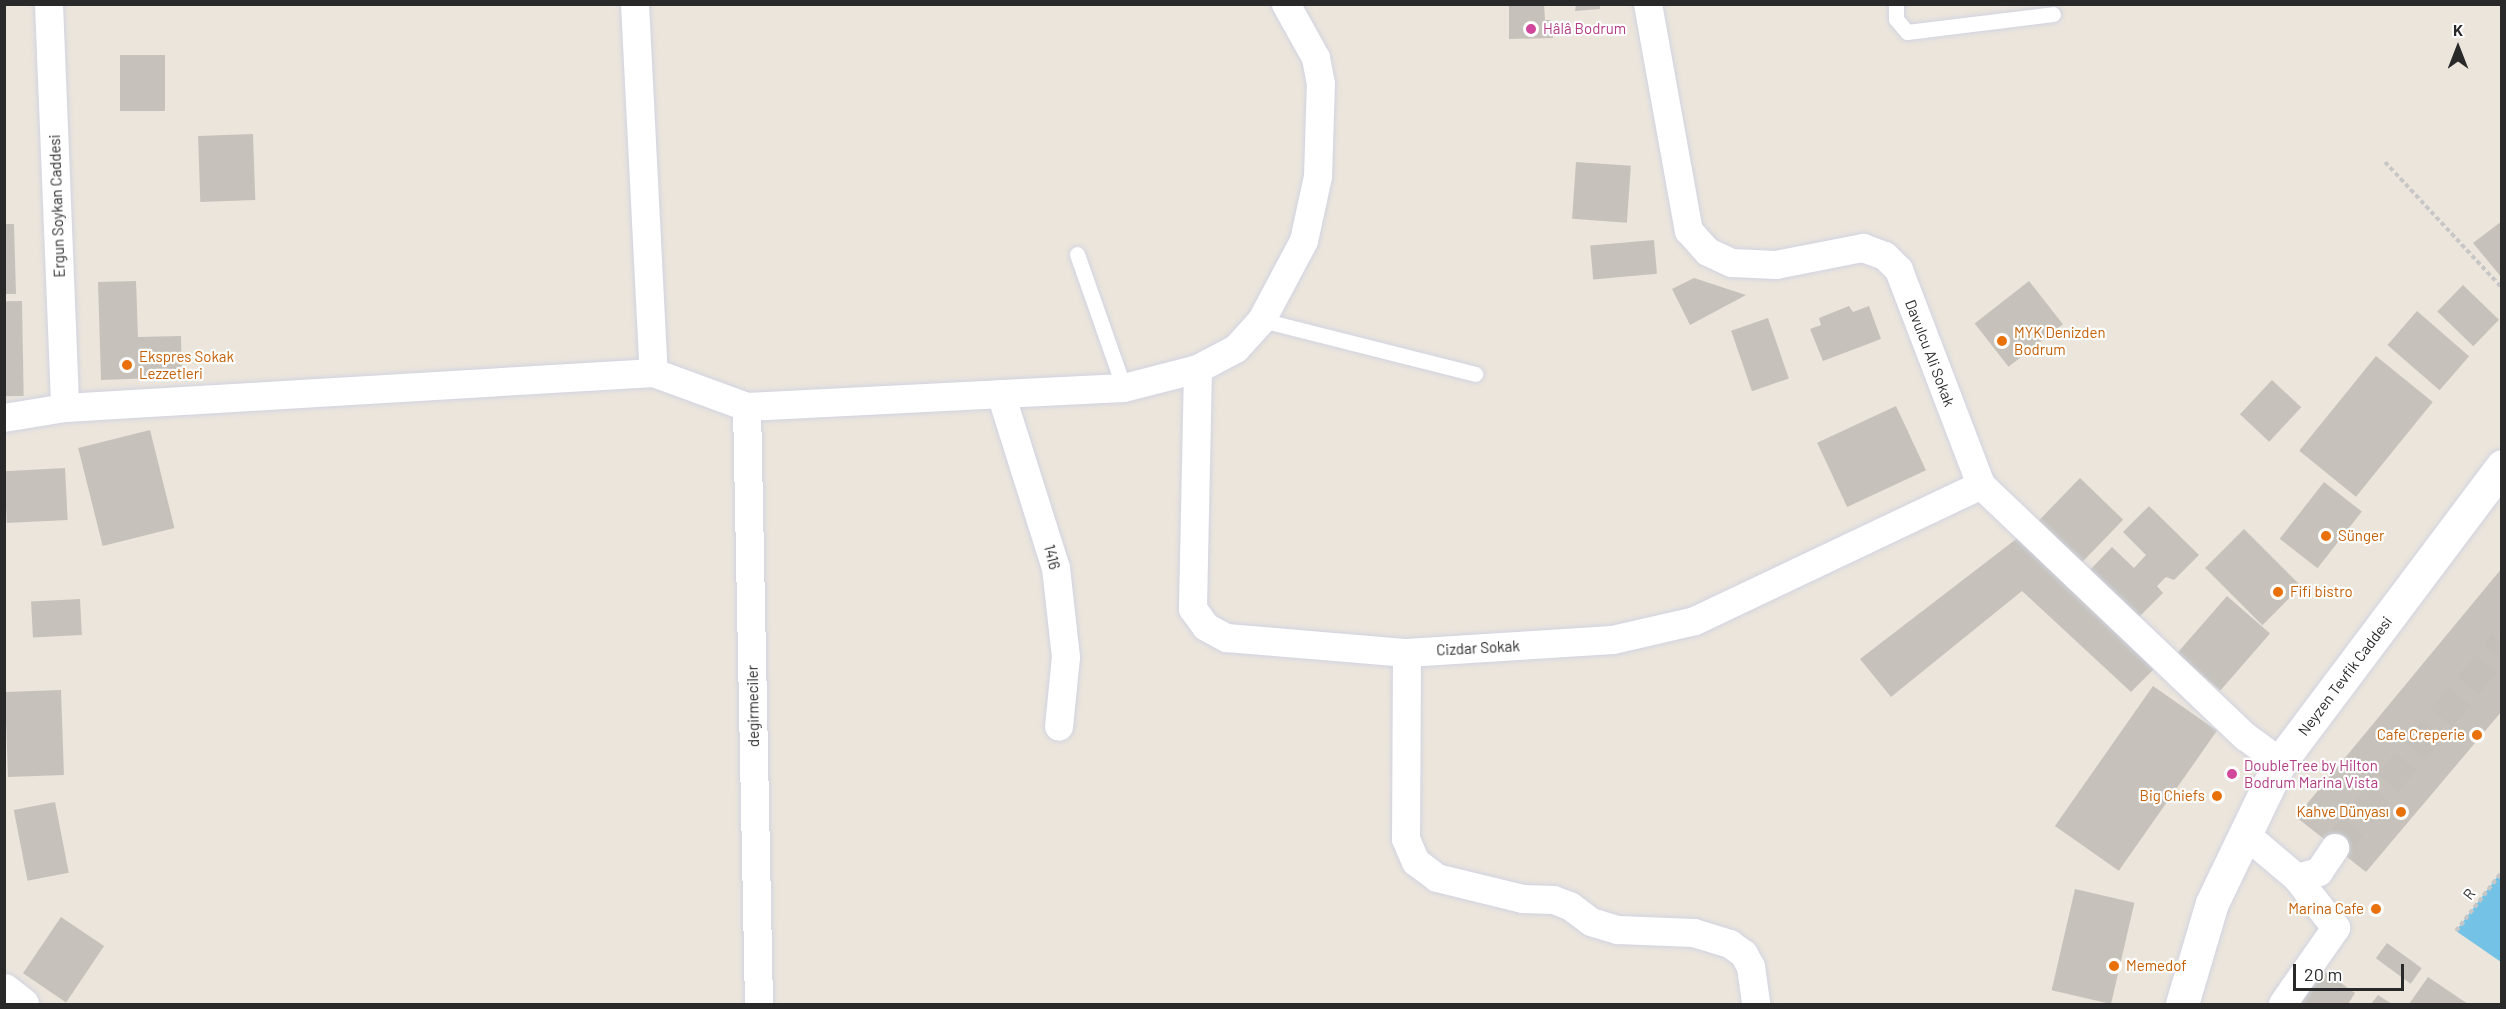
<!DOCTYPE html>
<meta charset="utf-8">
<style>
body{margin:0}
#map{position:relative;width:2506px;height:1009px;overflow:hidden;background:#ebe5dc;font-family:Barlow,sans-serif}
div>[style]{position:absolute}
.water>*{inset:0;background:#74c3e7}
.building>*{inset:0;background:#c6c2bb;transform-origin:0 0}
.street-tunnel>*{height:28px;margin-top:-14px;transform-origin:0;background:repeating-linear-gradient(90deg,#c4bfb8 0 28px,transparent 0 42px)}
.path>*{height:4px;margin-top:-2px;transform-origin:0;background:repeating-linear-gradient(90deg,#c7c7c7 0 4.5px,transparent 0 7.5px)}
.roads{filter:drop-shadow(0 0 2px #d1d3e1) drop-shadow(0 0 2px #d1d3e1)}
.lane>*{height:15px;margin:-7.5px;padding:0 7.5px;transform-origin:7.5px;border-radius:7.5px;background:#fff}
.street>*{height:28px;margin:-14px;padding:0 14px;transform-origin:14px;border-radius:14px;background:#fff}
.secondary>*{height:33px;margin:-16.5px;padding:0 16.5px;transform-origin:16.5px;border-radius:16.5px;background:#fff}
.dots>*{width:16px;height:16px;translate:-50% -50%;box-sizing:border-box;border:3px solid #fff;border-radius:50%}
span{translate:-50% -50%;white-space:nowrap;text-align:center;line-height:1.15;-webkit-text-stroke:4.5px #fff;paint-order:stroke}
.hotel-label{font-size:15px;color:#b23c85}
.left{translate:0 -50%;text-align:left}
.street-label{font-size:15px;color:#292929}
.food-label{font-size:15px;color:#c56008}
.right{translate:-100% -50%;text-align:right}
.frame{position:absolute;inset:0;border:6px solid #292929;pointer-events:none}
.north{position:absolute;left:2428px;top:18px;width:60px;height:60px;-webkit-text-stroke:4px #fff;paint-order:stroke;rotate:0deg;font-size:16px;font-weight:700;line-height:24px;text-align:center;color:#292929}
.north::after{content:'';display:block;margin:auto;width:21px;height:27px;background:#292929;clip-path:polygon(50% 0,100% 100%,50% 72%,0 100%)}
.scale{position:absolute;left:2293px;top:964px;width:111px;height:27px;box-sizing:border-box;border:3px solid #292929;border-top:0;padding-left:8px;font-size:18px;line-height:21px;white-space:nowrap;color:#292929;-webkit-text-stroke:4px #fff;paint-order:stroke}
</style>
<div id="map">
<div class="water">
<i style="clip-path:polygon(2501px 872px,2501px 962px,2456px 931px)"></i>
</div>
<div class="building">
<i style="clip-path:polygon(1509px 4px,1544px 4px,1545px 20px,1551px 20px,1553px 38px,1509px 39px)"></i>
<i style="clip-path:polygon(1576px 4px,1600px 4px,1600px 9px,1575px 11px)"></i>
<i style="left:120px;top:55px;width:45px;height:56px"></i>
<i style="left:253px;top:134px;width:66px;height:55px;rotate:88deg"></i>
<i style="left:1576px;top:162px;width:55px;height:57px;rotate:4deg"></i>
<i style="clip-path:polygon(2502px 221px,2502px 278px,2473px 243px)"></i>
<i style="clip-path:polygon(4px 224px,14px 224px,16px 294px,4px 294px)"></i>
<i style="left:1654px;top:240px;width:34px;height:64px;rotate:85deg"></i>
<i style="clip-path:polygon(1694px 278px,1746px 295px,1690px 325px,1672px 289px)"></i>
<i style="clip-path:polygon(136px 281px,138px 337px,181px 336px,182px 377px,101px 380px,98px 282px)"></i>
<i style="left:2029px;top:281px;width:55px;height:69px;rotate:52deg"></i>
<i style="left:2463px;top:285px;width:50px;height:37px;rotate:44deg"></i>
<i style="left:22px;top:301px;width:95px;height:18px;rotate:89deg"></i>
<i style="clip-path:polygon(1849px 306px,1853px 312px,1869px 306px,1881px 339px,1823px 361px,1810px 329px,1821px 325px,1819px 318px)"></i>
<i style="left:2417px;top:311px;width:69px;height:45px;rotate:41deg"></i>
<i style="left:1768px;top:318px;width:64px;height:39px;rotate:71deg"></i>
<i style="left:2376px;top:356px;width:73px;height:122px;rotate:39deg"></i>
<i style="left:2272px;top:380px;width:40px;height:47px;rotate:43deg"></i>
<i style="left:1896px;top:406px;width:71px;height:87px;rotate:65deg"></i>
<i style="left:150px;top:430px;width:101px;height:74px;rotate:76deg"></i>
<i style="left:65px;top:468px;width:52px;height:61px;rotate:87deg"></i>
<i style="left:2080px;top:478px;width:60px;height:64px;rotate:44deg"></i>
<i style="left:2324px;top:482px;width:48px;height:72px;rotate:38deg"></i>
<i style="clip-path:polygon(2149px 506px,2199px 555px,2174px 580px,2166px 577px,2157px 586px,2163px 593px,2135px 621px,2086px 574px,2112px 547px,2134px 568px,2146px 555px,2123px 532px)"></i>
<i style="left:2244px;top:529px;width:81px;height:55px;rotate:45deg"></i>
<i style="clip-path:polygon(2024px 533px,2159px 664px,2131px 692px,2022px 591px,1891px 697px,1860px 659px)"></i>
<i style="clip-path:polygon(2502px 568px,2502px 711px,2366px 872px,2296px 817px)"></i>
<i style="left:2227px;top:596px;width:57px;height:76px;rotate:41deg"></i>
<i style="left:80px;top:599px;width:36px;height:49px;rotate:87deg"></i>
<i style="left:2153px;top:686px;width:78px;height:171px;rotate:35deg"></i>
<i style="left:61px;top:690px;width:85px;height:56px;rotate:88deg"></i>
<i style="left:55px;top:802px;width:72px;height:42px;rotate:79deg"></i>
<i style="left:2075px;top:889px;width:61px;height:104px;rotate:13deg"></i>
<i style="left:61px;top:917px;width:52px;height:68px;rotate:34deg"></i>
<i style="left:2387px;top:943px;width:43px;height:19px;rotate:36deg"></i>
<i style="clip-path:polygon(2318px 967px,2355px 993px,2348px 1004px,2292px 1004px)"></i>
<i style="clip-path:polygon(2428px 977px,2468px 1004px,2409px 1004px)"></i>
<i style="clip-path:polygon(2378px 995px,2392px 1004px,2371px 1004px)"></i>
</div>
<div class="street-tunnel">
<i style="left:2335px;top:848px;width:264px;rotate:-50.7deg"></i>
</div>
<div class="path">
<i style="left:2385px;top:162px;width:172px;rotate:47.1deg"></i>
<i style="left:2456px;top:931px;width:75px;rotate:-52.1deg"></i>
</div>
<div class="roads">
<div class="lane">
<i style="left:1896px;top:4px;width:15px;rotate:90deg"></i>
<i style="left:1896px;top:19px;width:17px;rotate:50deg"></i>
<i style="left:1907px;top:32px;width:147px;rotate:-7deg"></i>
<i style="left:1077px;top:254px;width:142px;rotate:70.7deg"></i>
<i style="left:1262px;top:320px;width:220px;rotate:14.2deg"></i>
</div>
<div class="street">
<i style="left:49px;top:4px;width:404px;rotate:87.7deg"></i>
<i style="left:635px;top:4px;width:369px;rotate:87.1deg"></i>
<i style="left:1648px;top:4px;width:231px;rotate:79.8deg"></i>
<i style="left:1689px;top:231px;width:28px;rotate:48deg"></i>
<i style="left:1708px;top:252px;width:26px;rotate:25deg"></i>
<i style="left:1732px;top:263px;width:44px;rotate:2.6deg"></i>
<i style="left:1776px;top:265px;width:89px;rotate:-11.1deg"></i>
<i style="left:1863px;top:248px;width:23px;rotate:20deg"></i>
<i style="left:1885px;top:256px;width:20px;rotate:45deg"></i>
<i style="left:1899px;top:270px;width:230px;rotate:69.1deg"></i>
<i style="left:1981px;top:485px;width:366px;rotate:43.6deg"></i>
<i style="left:2246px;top:737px;width:42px;rotate:36.3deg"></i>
<i style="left:1198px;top:369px;width:240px;rotate:91.2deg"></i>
<i style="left:1193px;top:609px;width:22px;rotate:54deg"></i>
<i style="left:1206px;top:627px;width:24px;rotate:28deg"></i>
<i style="left:1227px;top:638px;width:181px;rotate:4.8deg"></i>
<i style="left:1407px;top:653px;width:206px;rotate:-3.6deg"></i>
<i style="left:1613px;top:640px;width:84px;rotate:-13deg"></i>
<i style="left:1695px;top:621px;width:317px;rotate:-25.4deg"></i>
<i style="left:1001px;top:394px;width:182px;rotate:72.5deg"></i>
<i style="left:1056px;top:568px;width:90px;rotate:83.6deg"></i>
<i style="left:1066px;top:657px;width:70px;rotate:95.7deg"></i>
<i style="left:747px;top:407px;width:597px;rotate:88.85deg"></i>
<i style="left:4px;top:418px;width:62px;rotate:-9.3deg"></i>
<i style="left:65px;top:408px;width:590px;rotate:-3.4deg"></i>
<i style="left:654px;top:373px;width:99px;rotate:20.1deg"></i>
<i style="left:747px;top:407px;width:377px;rotate:-2.9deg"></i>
<i style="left:1124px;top:388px;width:76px;rotate:-14.4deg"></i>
<i style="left:1198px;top:369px;width:43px;rotate:-27.8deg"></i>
<i style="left:1236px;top:349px;width:39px;rotate:-48deg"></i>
<i style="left:1262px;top:320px;width:89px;rotate:-62deg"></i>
<i style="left:1304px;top:241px;width:66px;rotate:-77.7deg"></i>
<i style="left:1318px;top:177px;width:93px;rotate:-88.2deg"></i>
<i style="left:1321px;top:84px;width:26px;rotate:-101deg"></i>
<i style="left:1316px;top:58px;width:62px;rotate:-119.1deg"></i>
<i style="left:1407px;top:653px;width:186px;rotate:90.3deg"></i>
<i style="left:1406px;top:839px;width:25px;rotate:67deg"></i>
<i style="left:1416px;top:862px;width:26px;rotate:37deg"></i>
<i style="left:1437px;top:878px;width:89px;rotate:13.7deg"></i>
<i style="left:1523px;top:899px;width:31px;rotate:2deg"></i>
<i style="left:1554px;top:900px;width:17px;rotate:21deg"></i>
<i style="left:1570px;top:906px;width:26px;rotate:37deg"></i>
<i style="left:1591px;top:922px;width:28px;rotate:17deg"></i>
<i style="left:1618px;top:930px;width:76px;rotate:2.3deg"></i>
<i style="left:1694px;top:933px;width:38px;rotate:17deg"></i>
<i style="left:1730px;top:944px;width:17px;rotate:36deg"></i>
<i style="left:1744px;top:954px;width:15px;rotate:62deg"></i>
<i style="left:1751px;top:967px;width:37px;rotate:82deg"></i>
<i style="left:2258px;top:845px;width:51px;rotate:40.2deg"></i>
<i style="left:2297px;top:878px;width:23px;rotate:-15deg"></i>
<i style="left:2319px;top:872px;width:29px;rotate:-56deg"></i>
<i style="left:2283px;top:1004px;width:93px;rotate:-55.1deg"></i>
<i style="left:2336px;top:928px;width:63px;rotate:-128deg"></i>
</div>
<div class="secondary">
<i style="left:4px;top:990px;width:23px;rotate:38deg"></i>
<i style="left:2182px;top:1004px;width:105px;rotate:-73.5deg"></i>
<i style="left:2212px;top:903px;width:157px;rotate:-64.3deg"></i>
<i style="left:2280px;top:762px;width:370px;rotate:-53.1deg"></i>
</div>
</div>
<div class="dots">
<i style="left:1531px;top:29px;background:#d1479c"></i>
<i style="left:2002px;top:341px;background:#e8710a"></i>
<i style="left:127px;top:365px;background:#e8710a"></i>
<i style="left:2326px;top:536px;background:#e8710a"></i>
<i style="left:2278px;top:592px;background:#e8710a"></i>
<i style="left:2477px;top:735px;background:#e8710a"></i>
<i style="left:2232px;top:774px;background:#d1479c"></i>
<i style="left:2217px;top:796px;background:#e8710a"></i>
<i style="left:2401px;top:812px;background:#e8710a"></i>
<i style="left:2376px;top:909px;background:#e8710a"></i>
<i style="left:2114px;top:966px;background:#e8710a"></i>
</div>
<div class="hotel-label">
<span class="left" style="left:1543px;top:29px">Hâlâ Bodrum</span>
<span class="left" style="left:2244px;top:774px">DoubleTree by Hilton<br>Bodrum Marina Vista</span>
</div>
<div class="street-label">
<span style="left:57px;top:206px;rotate:-92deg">Ergun Soykan Caddesi</span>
<span style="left:1930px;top:353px;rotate:69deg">Davulcu Ali Sokak</span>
<span style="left:1052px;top:557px;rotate:76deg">1416</span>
<span style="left:1478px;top:648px;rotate:-3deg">Cizdar Sokak</span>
<span style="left:2345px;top:676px;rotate:-53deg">Neyzen Tevfik Caddesi</span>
<span style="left:753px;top:706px;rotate:-91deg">degirmeciler</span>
<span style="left:2469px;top:894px;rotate:-52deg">R</span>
</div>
<div class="food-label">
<span class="left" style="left:2014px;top:341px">MYK Denizden<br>Bodrum</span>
<span class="left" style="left:139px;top:365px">Ekspres Sokak<br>Lezzetleri</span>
<span class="left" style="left:2338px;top:536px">Sünger</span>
<span class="left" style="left:2290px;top:592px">Fifi bistro</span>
<span class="right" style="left:2465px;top:735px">Cafe Creperie</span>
<span class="right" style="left:2205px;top:796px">Big Chiefs</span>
<span class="right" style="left:2389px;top:812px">Kahve Dünyası</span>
<span class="right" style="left:2364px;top:909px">Marina Cafe</span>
<span class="left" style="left:2126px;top:966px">Memedof</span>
</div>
<div class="frame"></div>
<div class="north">K</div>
<div class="scale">20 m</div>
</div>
